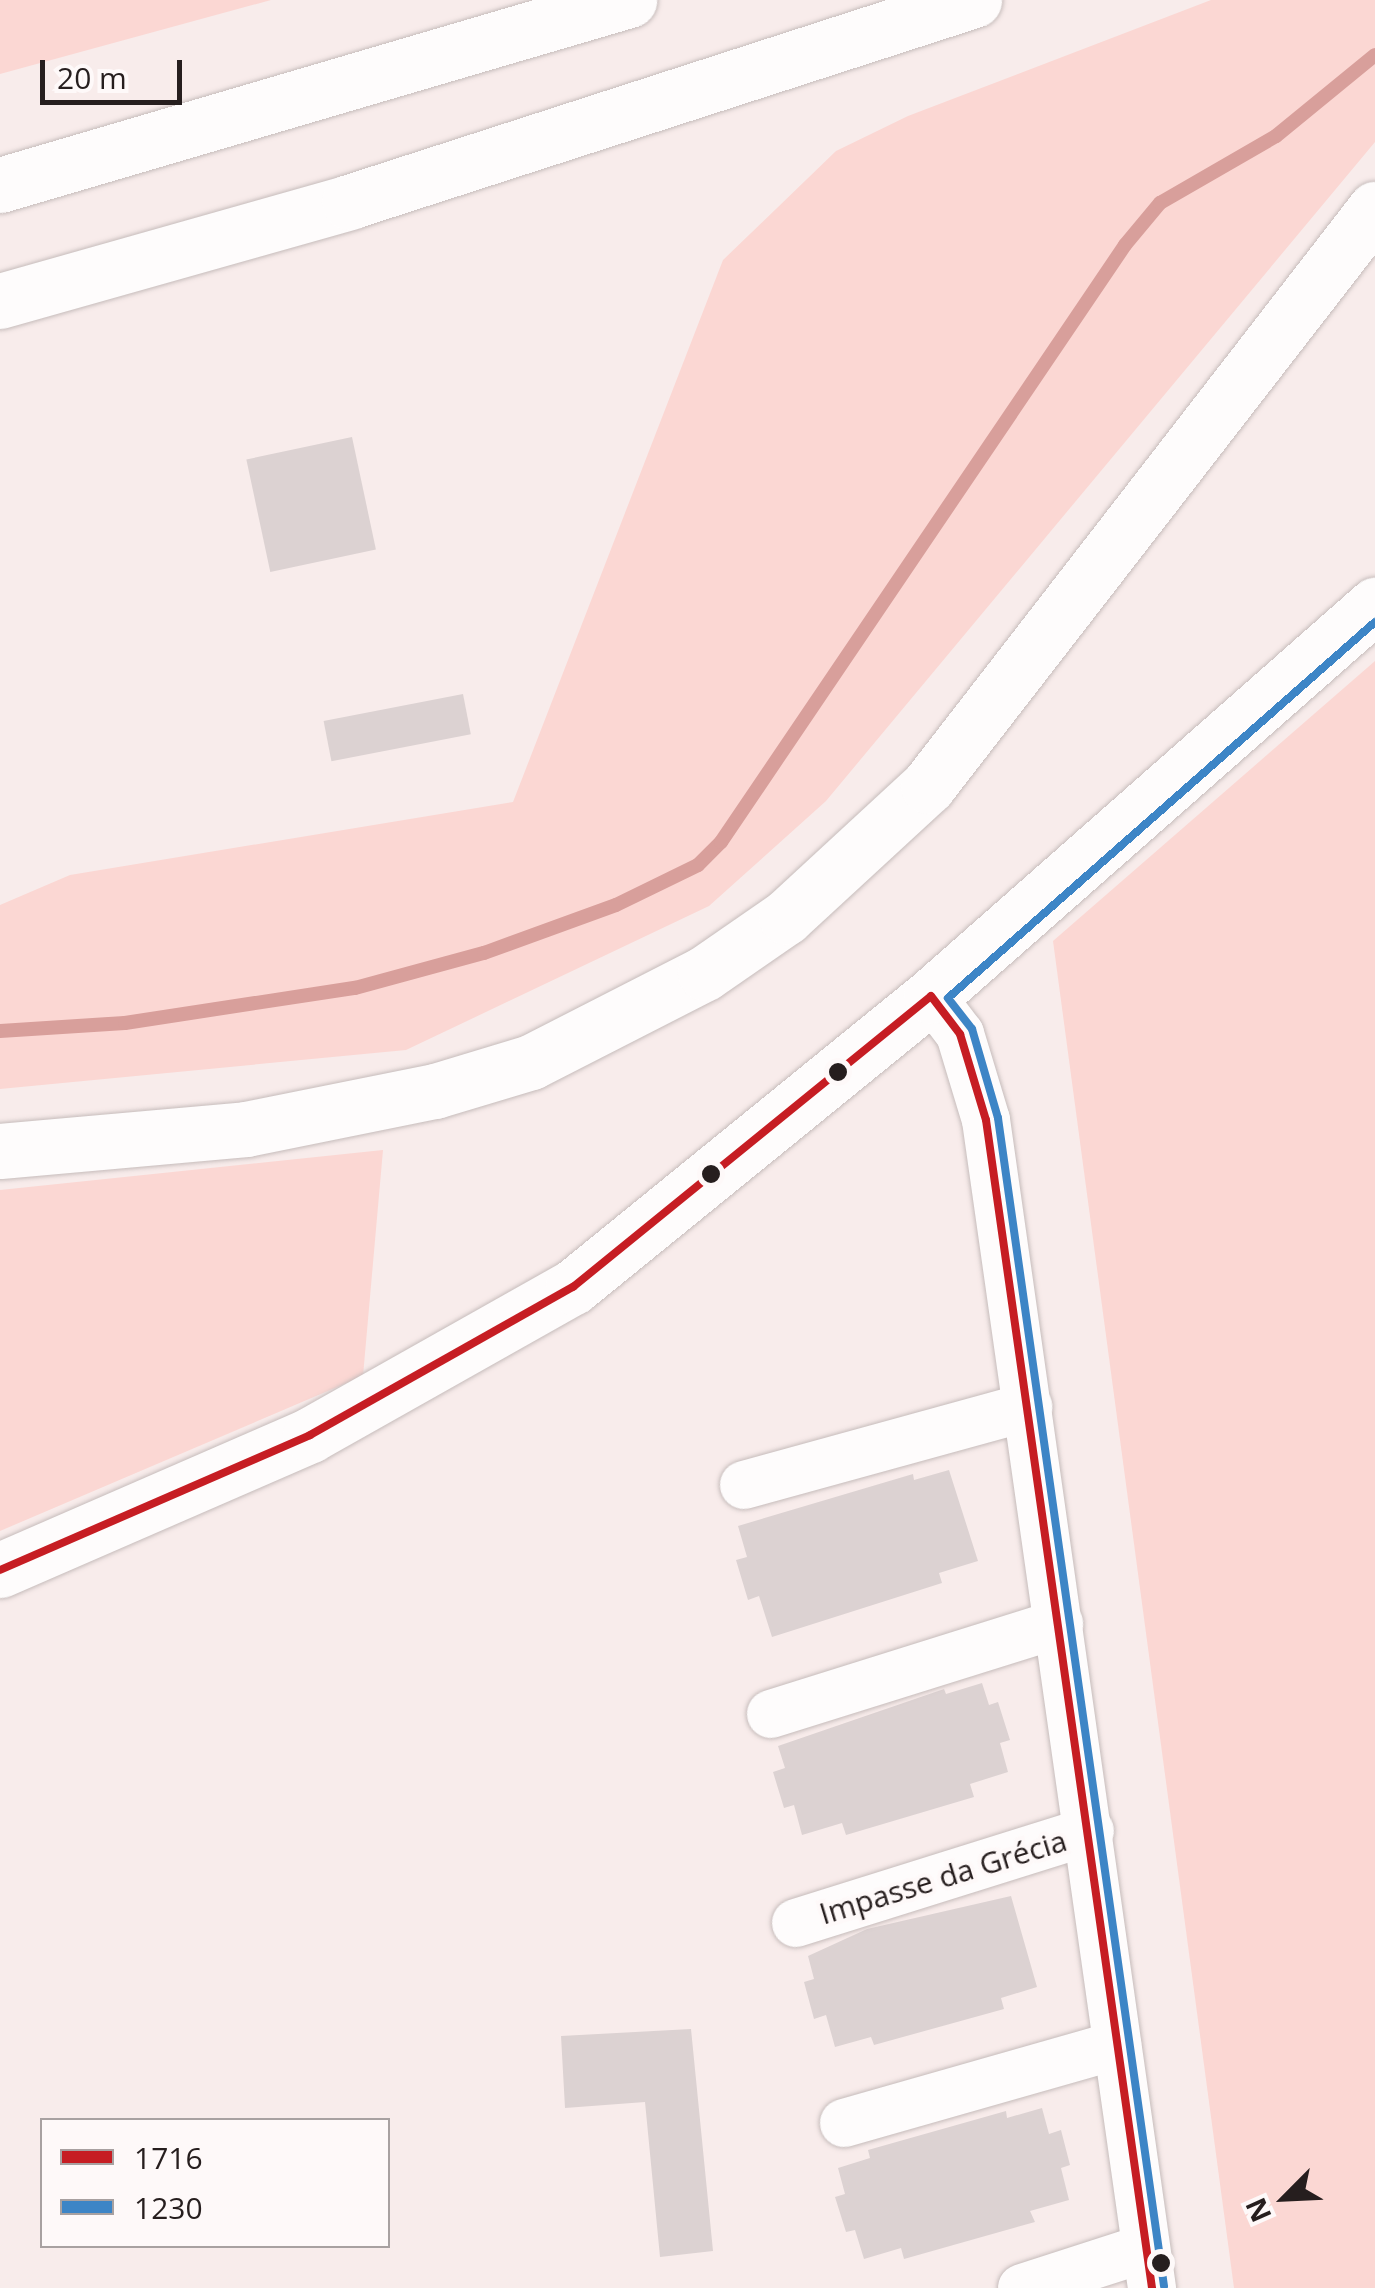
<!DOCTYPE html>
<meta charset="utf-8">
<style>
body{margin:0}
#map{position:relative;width:1375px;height:2288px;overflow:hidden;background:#f8eceb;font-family:"Open Sans",sans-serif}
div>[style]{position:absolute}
.green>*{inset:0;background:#fbd7d3}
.stream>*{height:14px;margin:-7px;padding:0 7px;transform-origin:7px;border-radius:7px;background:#d89f9b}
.building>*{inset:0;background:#dcd2d2;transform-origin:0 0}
.roads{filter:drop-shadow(0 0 2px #c6bcbb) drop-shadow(0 0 2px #c6bcbb)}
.minor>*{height:48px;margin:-24px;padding:0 24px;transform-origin:24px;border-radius:24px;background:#fefcfc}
.tertiary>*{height:55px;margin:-27.5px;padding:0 27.5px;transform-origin:27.5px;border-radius:27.5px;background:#fefcfc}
.motorway>*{height:55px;margin:-27.5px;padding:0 27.5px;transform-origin:27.5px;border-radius:27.5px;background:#fefcfc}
.bus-1>*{height:8px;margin:-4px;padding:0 4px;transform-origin:4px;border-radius:4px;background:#c61d23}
.bus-2>*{height:8px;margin:-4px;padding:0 4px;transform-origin:4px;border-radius:4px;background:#3d85c6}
.dots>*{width:28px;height:28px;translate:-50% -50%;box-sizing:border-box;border:5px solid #fef9f9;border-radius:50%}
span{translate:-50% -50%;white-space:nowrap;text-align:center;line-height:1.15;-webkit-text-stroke:8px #fef9f9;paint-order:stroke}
.street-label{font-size:30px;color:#261e1e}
.legend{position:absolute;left:40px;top:2118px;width:350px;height:130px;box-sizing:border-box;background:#fef9f9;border:2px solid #a8a1a1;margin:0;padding:12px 18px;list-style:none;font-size:30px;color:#261e1e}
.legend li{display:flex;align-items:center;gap:20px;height:50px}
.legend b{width:50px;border:2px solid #a8a1a1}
.north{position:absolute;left:1235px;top:2148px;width:100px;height:100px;-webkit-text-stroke:8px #fef9f9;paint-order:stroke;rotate:246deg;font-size:28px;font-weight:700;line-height:40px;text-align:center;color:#261e1e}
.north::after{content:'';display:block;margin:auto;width:35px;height:45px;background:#261e1e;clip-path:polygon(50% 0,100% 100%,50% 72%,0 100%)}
.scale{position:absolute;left:40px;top:60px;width:142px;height:45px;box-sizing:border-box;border:5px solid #261e1e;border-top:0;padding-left:12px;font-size:30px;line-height:35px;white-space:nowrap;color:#261e1e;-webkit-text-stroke:8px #fef9f9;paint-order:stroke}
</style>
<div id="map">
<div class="green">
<i style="clip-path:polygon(0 0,271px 0,0 74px)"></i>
<i style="clip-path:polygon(1211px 0,1375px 0,1375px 142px,826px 801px,709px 906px,406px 1050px,0 1089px,0 905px,70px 875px,513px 802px,723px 260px,836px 151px,908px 116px)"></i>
<i style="clip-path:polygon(1375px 661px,1375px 2288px,1234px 2288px,1053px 941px)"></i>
<i style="clip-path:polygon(383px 1150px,363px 1376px,0 1531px,0 1190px)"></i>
</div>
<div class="stream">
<i style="left:0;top:1031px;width:125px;rotate:-3.7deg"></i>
<i style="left:125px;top:1023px;width:233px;rotate:-8.7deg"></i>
<i style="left:355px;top:988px;width:134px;rotate:-15.2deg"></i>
<i style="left:484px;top:953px;width:140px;rotate:-20deg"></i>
<i style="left:616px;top:905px;width:91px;rotate:-26deg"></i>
<i style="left:698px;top:865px;width:33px;rotate:-45deg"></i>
<i style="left:721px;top:842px;width:721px;rotate:-55.91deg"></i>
<i style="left:1125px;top:245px;width:55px;rotate:-50.2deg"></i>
<i style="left:1160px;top:203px;width:134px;rotate:-30deg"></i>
<i style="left:1276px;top:136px;width:128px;rotate:-39.3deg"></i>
</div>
<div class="building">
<i style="left:352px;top:437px;width:115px;height:108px;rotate:78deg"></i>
<i style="left:463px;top:694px;width:41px;height:142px;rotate:79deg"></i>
<i style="clip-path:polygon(949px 1470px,978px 1561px,939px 1573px,942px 1583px,772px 1637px,759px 1596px,748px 1600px,736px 1560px,747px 1557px,738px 1526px,913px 1474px,914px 1480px)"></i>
<i style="clip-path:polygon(982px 1683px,989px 1705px,998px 1702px,1010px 1740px,1000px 1743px,1008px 1772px,970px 1784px,974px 1797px,846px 1835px,842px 1823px,802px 1835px,794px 1805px,784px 1808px,773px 1772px,785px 1768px,778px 1746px,944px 1689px,946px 1694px)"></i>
<i style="clip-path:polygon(1011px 1896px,1037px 1987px,1001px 1998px,1004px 2009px,874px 2045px,871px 2037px,835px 2047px,826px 2015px,814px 2019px,804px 1982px,814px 1979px,808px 1956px,867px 1929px)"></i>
<i style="clip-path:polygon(691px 2029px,713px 2251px,660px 2257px,645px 2102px,565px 2108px,561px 2036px)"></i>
<i style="clip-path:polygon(1042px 2108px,1049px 2134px,1061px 2130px,1070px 2165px,1061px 2168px,1069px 2200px,1030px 2211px,1035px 2222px,904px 2259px,901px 2248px,864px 2259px,855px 2230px,846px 2232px,835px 2197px,845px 2194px,838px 2168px,870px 2158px,868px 2150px,1006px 2111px,1007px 2118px)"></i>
</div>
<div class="roads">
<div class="minor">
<i style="left:931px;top:996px;width:48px;rotate:52.7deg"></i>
<i style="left:960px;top:1034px;width:90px;rotate:73.2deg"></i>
<i style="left:986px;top:1120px;width:1180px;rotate:81.91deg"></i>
<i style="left:744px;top:1485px;width:295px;rotate:-15.4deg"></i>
<i style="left:771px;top:1714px;width:302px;rotate:-17.4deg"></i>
<i style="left:796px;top:1923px;width:308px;rotate:-17.4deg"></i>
<i style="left:844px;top:2123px;width:284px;rotate:-15.9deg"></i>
<i style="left:1022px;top:2288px;width:130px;rotate:-17.9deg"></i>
</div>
<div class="tertiary">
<i style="left:0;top:1570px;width:338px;rotate:-23.5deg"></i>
<i style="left:310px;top:1435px;width:302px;rotate:-29.4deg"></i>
<i style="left:573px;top:1287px;width:461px;rotate:-39.1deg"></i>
<i style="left:931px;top:996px;width:592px;rotate:-41.37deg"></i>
</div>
<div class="motorway">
<i style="left:0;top:185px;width:656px;rotate:-16.39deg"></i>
<i style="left:0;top:301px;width:363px;rotate:-15.8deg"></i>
<i style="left:349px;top:202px;width:657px;rotate:-17.91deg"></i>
<i style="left:0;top:1151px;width:247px;rotate:-5.1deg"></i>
<i style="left:246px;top:1129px;width:193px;rotate:-11.4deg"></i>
<i style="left:435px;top:1091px;width:100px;rotate:-16.8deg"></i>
<i style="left:531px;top:1062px;width:195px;rotate:-27.1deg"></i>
<i style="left:705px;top:973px;width:98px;rotate:-34.7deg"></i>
<i style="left:786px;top:917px;width:193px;rotate:-42.7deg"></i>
<i style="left:928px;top:786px;width:730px;rotate:-52.24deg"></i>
</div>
</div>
<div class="bus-1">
<i style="left:931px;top:996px;width:48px;rotate:52.7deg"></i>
<i style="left:960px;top:1034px;width:90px;rotate:73.2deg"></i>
<i style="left:986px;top:1120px;width:1180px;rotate:81.91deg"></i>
<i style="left:0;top:1570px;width:338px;rotate:-23.5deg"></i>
<i style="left:310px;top:1435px;width:302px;rotate:-29.4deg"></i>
<i style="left:573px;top:1287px;width:461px;rotate:-39.1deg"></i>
</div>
<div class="bus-2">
<i style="left:1164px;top:2286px;width:1180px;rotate:-98.09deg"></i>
<i style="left:998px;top:1118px;width:93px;rotate:-106.3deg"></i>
<i style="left:972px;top:1029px;width:39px;rotate:-128deg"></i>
<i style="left:948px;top:998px;width:569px;rotate:-41.37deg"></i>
</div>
<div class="dots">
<i style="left:838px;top:1072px;background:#261e1e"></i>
<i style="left:711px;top:1174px;background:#261e1e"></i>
<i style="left:1161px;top:2263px;background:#261e1e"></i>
</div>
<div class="street-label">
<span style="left:943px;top:1877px;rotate:-17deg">Impasse da Grécia</span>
</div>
<ul class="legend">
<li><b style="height:12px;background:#c61d23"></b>1716</li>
<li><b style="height:12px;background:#3d85c6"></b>1230</li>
</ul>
<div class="north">N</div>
<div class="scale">20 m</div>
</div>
